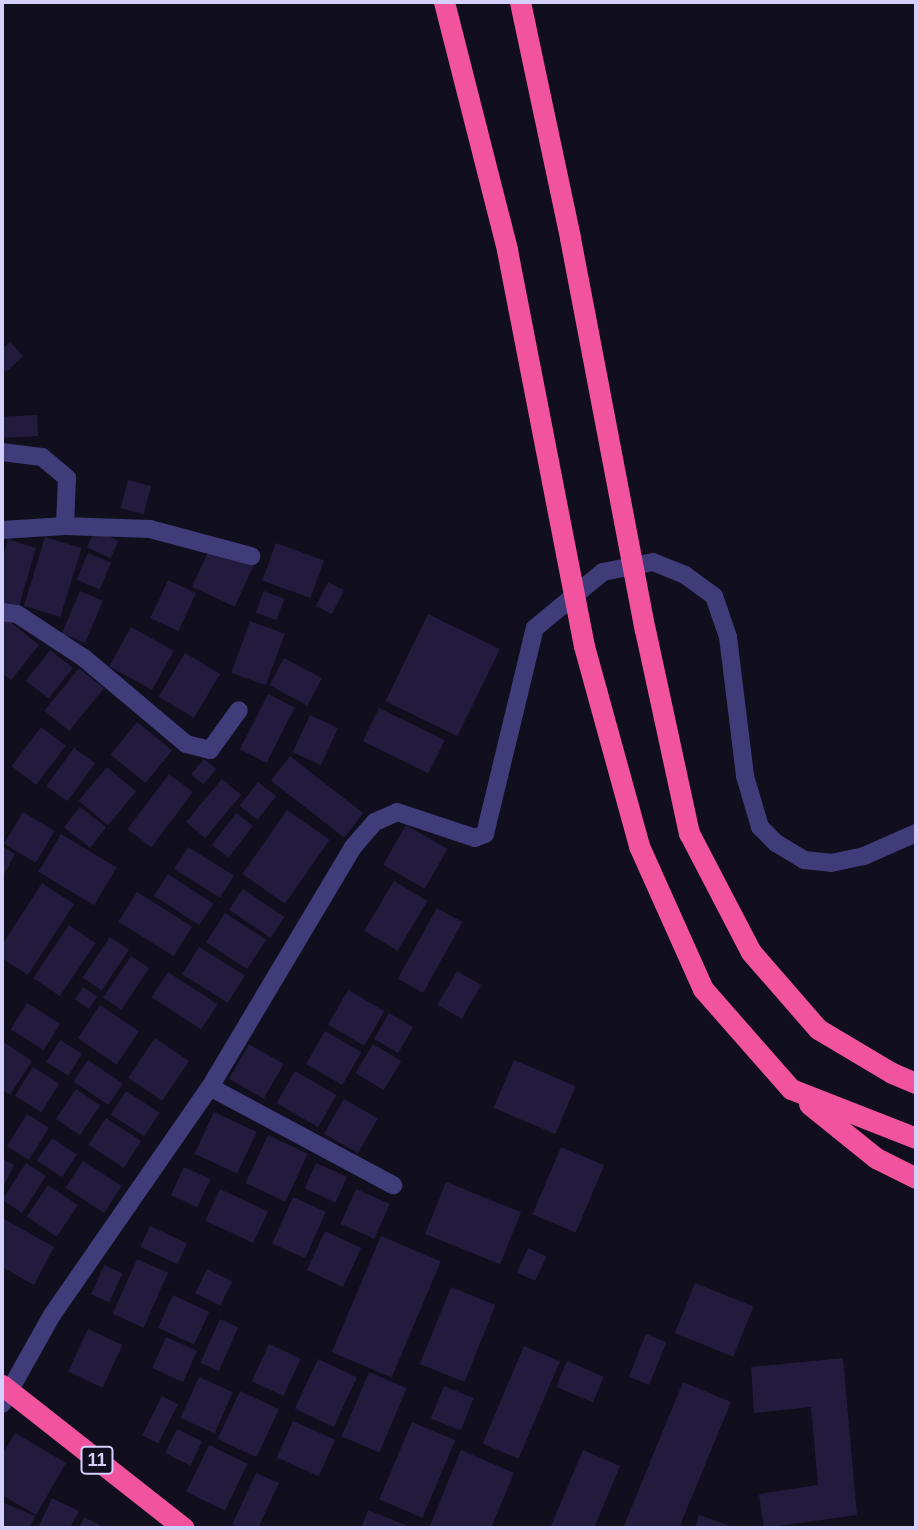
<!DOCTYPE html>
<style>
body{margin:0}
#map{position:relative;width:918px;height:1530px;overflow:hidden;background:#110e1e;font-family:Helvetica,sans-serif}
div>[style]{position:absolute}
.building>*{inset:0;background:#221b3d;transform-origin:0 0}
.minor>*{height:18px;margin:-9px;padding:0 9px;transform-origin:9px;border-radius:9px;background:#3f3c79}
.highway>*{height:21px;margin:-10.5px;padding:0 10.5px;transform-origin:10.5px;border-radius:10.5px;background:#f1539e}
.highway-bridge>*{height:21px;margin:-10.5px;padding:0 10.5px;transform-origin:10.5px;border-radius:10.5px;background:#f1539e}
span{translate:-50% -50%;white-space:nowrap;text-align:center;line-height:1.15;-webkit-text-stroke:7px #110e1e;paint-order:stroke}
.shield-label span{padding:2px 5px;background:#110e1e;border:2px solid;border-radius:5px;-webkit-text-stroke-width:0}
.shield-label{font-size:18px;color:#d4cffb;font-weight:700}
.frame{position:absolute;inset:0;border:4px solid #d4cffb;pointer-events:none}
</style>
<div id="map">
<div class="building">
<i style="clip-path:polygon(10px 342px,23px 356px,6px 372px,2px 367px,2px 349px)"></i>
<i style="left:37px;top:415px;width:21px;height:35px;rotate:87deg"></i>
<i style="left:128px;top:480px;width:24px;height:29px;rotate:15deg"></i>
<i style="left:95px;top:530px;width:26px;height:19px;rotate:25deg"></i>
<i style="left:45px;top:537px;width:38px;height:72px;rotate:17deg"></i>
<i style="clip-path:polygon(8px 539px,36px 548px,18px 610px,2px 606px,2px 561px)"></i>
<i style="left:276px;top:543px;width:51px;height:40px;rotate:20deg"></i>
<i style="left:211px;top:546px;width:47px;height:45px;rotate:25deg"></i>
<i style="left:88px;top:553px;width:25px;height:29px;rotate:23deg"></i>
<i style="left:168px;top:580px;width:31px;height:42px;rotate:25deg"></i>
<i style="left:328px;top:582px;width:18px;height:27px;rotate:27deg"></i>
<i style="left:80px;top:591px;width:25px;height:46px;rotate:23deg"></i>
<i style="left:264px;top:591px;width:22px;height:23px;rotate:21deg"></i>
<i style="left:428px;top:614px;width:80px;height:97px;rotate:26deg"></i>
<i style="clip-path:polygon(3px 616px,39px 645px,11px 680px,2px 673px)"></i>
<i style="left:250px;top:621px;width:37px;height:55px;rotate:20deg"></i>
<i style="left:131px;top:627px;width:49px;height:45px;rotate:29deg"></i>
<i style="left:50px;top:650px;width:29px;height:39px;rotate:38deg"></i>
<i style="left:185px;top:653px;width:41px;height:51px;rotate:31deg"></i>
<i style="left:284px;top:658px;width:43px;height:31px;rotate:28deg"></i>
<i style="left:79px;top:668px;width:32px;height:55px;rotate:39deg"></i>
<i style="left:268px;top:694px;width:30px;height:62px;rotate:27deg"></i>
<i style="left:379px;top:708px;width:73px;height:37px;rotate:26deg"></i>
<i style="left:310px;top:715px;width:31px;height:41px;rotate:25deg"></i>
<i style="left:137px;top:722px;width:45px;height:42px;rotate:39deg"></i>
<i style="left:41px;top:727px;width:31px;height:49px;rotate:37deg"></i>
<i style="left:74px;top:748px;width:26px;height:47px;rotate:36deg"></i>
<i style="left:290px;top:756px;width:93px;height:31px;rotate:38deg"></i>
<i style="left:204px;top:759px;width:16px;height:20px;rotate:40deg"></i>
<i style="left:107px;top:767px;width:38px;height:44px;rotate:40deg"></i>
<i style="left:169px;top:774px;width:30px;height:69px;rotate:37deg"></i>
<i style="left:222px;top:779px;width:25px;height:56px;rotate:40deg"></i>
<i style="left:258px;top:782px;width:23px;height:30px;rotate:38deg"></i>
<i style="left:80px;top:807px;width:33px;height:26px;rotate:38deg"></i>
<i style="left:287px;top:810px;width:52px;height:78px;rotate:35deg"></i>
<i style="left:23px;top:812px;width:37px;height:37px;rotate:31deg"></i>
<i style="left:236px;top:813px;width:21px;height:40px;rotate:37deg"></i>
<i style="left:406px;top:825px;width:48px;height:46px;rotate:30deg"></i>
<i style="left:61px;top:834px;width:65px;height:44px;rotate:31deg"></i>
<i style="clip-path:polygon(2px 846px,15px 854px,2px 878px)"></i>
<i style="left:188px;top:847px;width:54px;height:26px;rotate:32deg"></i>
<i style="left:168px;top:874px;width:54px;height:26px;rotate:33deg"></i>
<i style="left:394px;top:881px;width:39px;height:58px;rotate:31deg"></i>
<i style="clip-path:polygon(42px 883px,74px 904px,28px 975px,2px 958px,2px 945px)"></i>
<i style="left:243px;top:889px;width:50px;height:25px;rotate:34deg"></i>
<i style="left:137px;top:892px;width:65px;height:35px;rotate:32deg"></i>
<i style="left:437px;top:908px;width:29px;height:81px;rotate:29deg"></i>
<i style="left:225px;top:913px;width:49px;height:35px;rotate:33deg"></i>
<i style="left:69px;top:925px;width:32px;height:64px;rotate:34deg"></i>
<i style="left:110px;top:937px;width:23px;height:49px;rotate:34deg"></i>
<i style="left:199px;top:947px;width:54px;height:32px;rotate:32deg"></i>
<i style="left:131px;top:956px;width:22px;height:50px;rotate:34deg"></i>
<i style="left:457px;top:971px;width:28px;height:39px;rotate:30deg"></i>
<i style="left:168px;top:972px;width:59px;height:30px;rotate:33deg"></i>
<i style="left:83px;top:987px;width:17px;height:15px;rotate:33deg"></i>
<i style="left:348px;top:990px;width:42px;height:40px;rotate:30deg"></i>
<i style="left:27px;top:1003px;width:39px;height:31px;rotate:32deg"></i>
<i style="left:100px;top:1005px;width:47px;height:40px;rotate:34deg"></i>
<i style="left:389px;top:1013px;width:28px;height:30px;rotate:30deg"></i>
<i style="left:325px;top:1031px;width:42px;height:38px;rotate:30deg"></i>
<i style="left:155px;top:1038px;width:41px;height:48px;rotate:34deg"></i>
<i style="left:60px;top:1040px;width:26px;height:26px;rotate:32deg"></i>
<i style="clip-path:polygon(2px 1041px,32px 1061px,10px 1095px,2px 1090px)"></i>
<i style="left:249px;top:1044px;width:40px;height:40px;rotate:30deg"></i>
<i style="left:373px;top:1044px;width:33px;height:34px;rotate:31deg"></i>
<i style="left:88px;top:1060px;width:42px;height:26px;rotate:34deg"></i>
<i style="left:514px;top:1060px;width:67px;height:52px;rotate:23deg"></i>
<i style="left:33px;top:1067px;width:31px;height:34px;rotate:32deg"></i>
<i style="left:295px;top:1071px;width:48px;height:37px;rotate:30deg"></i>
<i style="left:76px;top:1089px;width:29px;height:36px;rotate:34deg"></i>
<i style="left:126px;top:1091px;width:40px;height:28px;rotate:33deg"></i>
<i style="left:344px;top:1099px;width:39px;height:40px;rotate:30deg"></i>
<i style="left:214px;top:1112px;width:47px;height:46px;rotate:25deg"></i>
<i style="left:27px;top:1114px;width:26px;height:38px;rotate:32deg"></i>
<i style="left:106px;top:1118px;width:42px;height:32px;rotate:33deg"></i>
<i style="left:268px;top:1135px;width:44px;height:53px;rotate:25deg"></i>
<i style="left:52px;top:1138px;width:30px;height:27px;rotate:34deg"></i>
<i style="left:561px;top:1147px;width:47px;height:73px;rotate:23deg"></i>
<i style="clip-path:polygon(2px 1159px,14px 1165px,2px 1189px)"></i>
<i style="left:83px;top:1161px;width:46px;height:32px;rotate:33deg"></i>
<i style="left:26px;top:1163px;width:24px;height:44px;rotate:33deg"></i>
<i style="left:316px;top:1163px;width:34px;height:28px;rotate:24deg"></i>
<i style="left:184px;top:1167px;width:29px;height:31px;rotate:25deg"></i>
<i style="left:446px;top:1182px;width:81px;height:56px;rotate:22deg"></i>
<i style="left:48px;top:1185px;width:36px;height:38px;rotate:34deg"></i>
<i style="left:220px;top:1189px;width:53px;height:35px;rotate:25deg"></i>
<i style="left:356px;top:1189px;width:37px;height:38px;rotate:24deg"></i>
<i style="left:293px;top:1197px;width:36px;height:51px;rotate:24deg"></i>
<i style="clip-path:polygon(2px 1218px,54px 1247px,34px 1285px,2px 1267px)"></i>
<i style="left:150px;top:1226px;width:41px;height:23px;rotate:25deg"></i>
<i style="left:325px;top:1231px;width:40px;height:43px;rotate:25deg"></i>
<i style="left:381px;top:1236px;width:65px;height:126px;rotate:23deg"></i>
<i style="left:528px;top:1248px;width:20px;height:27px;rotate:24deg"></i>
<i style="left:137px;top:1259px;width:34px;height:60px;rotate:24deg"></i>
<i style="left:104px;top:1265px;width:20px;height:32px;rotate:24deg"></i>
<i style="left:207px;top:1269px;width:28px;height:27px;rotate:26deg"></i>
<i style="left:695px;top:1283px;width:63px;height:54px;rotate:22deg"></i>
<i style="left:451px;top:1287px;width:48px;height:83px;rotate:22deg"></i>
<i style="left:173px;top:1295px;width:40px;height:36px;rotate:25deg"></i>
<i style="left:220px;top:1319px;width:20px;height:48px;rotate:24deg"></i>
<i style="left:88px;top:1329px;width:38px;height:47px;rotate:25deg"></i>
<i style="left:646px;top:1334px;width:22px;height:46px;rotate:22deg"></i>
<i style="left:166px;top:1337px;width:34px;height:34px;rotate:24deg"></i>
<i style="left:269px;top:1344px;width:35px;height:41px;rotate:25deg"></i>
<i style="left:524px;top:1346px;width:39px;height:106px;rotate:23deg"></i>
<i style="clip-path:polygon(843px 1358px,857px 1515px,764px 1528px,759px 1494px,818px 1485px,811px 1407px,754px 1413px,751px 1367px)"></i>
<i style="left:318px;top:1359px;width:43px;height:55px;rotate:25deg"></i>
<i style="left:567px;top:1361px;width:40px;height:28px;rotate:23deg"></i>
<i style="left:369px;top:1372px;width:41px;height:70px;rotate:23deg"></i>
<i style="left:199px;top:1377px;width:37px;height:45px;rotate:24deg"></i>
<i style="clip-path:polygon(683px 1382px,731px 1402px,679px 1528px,623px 1528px)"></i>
<i style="left:444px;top:1386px;width:32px;height:35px;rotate:22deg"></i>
<i style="left:240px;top:1391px;width:43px;height:53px;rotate:25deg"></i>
<i style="left:162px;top:1396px;width:18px;height:44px;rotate:27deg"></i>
<i style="left:293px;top:1421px;width:46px;height:40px;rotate:24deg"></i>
<i style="left:412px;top:1422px;width:47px;height:84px;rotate:23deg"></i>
<i style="left:177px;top:1429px;width:28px;height:27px;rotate:26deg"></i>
<i style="clip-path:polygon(15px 1433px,66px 1463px,36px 1515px,2px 1495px,2px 1455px)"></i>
<i style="left:209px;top:1445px;width:43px;height:52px;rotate:26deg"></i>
<i style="clip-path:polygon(461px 1450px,514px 1473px,491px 1528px,429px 1528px)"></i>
<i style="clip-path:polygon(583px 1450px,620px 1466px,594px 1528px,550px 1528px)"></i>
<i style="clip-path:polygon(256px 1473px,279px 1483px,258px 1528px,240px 1528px,232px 1525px)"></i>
<i style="clip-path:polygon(52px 1498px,79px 1511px,70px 1528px,38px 1528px)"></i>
<i style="clip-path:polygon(2px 1502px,35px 1516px,30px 1528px,2px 1528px)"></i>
<i style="clip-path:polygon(368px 1510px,413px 1528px,361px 1528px)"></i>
<i style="clip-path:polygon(699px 1515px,736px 1528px,695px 1528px)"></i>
<i style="clip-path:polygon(84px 1517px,106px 1528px,79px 1528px)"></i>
</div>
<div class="minor">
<i style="left:2px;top:452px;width:40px;rotate:7.1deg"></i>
<i style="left:42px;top:457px;width:33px;rotate:40deg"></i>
<i style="left:67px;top:478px;width:48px;rotate:92.4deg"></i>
<i style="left:2px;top:530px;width:63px;rotate:-3.6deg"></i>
<i style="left:65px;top:526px;width:85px;rotate:2deg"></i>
<i style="left:150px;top:529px;width:105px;rotate:15deg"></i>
<i style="left:2px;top:612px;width:15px;rotate:8deg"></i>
<i style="left:17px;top:614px;width:80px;rotate:33.3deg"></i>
<i style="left:84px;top:658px;width:133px;rotate:40.1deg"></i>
<i style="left:186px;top:744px;width:25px;rotate:14deg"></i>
<i style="left:210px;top:750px;width:49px;rotate:-54.1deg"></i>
<i style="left:210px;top:1087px;width:208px;rotate:28.2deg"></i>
<i style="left:2px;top:1404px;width:102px;rotate:-60.7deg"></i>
<i style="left:52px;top:1315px;width:277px;rotate:-55.3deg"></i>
<i style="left:210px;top:1087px;width:279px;rotate:-59.2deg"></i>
<i style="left:353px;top:847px;width:33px;rotate:-49deg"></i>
<i style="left:375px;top:822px;width:24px;rotate:-24deg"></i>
<i style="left:397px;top:812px;width:82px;rotate:18.4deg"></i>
<i style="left:475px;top:838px;width:11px;rotate:-22deg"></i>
<i style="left:485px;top:834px;width:212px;rotate:-76.4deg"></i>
<i style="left:535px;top:628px;width:88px;rotate:-39.5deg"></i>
<i style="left:603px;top:572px;width:51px;rotate:-11.3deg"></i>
<i style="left:653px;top:562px;width:35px;rotate:22deg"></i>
<i style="left:685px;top:575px;width:36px;rotate:36deg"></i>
<i style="left:714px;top:596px;width:43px;rotate:71.1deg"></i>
<i style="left:728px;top:637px;width:140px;rotate:83deg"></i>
<i style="left:745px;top:776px;width:53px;rotate:73.6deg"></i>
<i style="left:760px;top:827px;width:23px;rotate:45deg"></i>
<i style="left:776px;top:843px;width:33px;rotate:31deg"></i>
<i style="left:804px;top:860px;width:27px;rotate:6deg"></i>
<i style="left:831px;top:863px;width:34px;rotate:-12deg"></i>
<i style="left:864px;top:856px;width:57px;rotate:-23.9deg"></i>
</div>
<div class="highway">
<i style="left:444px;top:2px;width:256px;rotate:75.7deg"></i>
<i style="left:520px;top:2px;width:241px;rotate:78deg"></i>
<i style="left:645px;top:630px;width:208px;rotate:77.8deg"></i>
<i style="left:689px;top:833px;width:134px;rotate:62.5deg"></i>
<i style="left:751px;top:952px;width:102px;rotate:49deg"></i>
<i style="left:818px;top:1029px;width:86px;rotate:30.7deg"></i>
<i style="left:892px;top:1073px;width:26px;rotate:23deg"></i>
<i style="left:584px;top:646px;width:207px;rotate:74.6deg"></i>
<i style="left:639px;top:846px;width:157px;rotate:65.9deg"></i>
<i style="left:703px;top:989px;width:133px;rotate:48.7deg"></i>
<i style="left:791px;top:1089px;width:134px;rotate:21.4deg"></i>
<i style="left:809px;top:1104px;width:86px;rotate:38.9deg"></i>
<i style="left:876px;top:1158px;width:45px;rotate:26.6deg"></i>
<i style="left:2px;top:1385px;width:231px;rotate:38.2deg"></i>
</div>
<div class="highway-bridge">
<i style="left:570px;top:238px;width:399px;rotate:79.2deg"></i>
<i style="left:507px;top:250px;width:403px;rotate:79deg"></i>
</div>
<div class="shield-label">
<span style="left:97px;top:1460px">11</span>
</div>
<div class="frame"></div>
</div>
